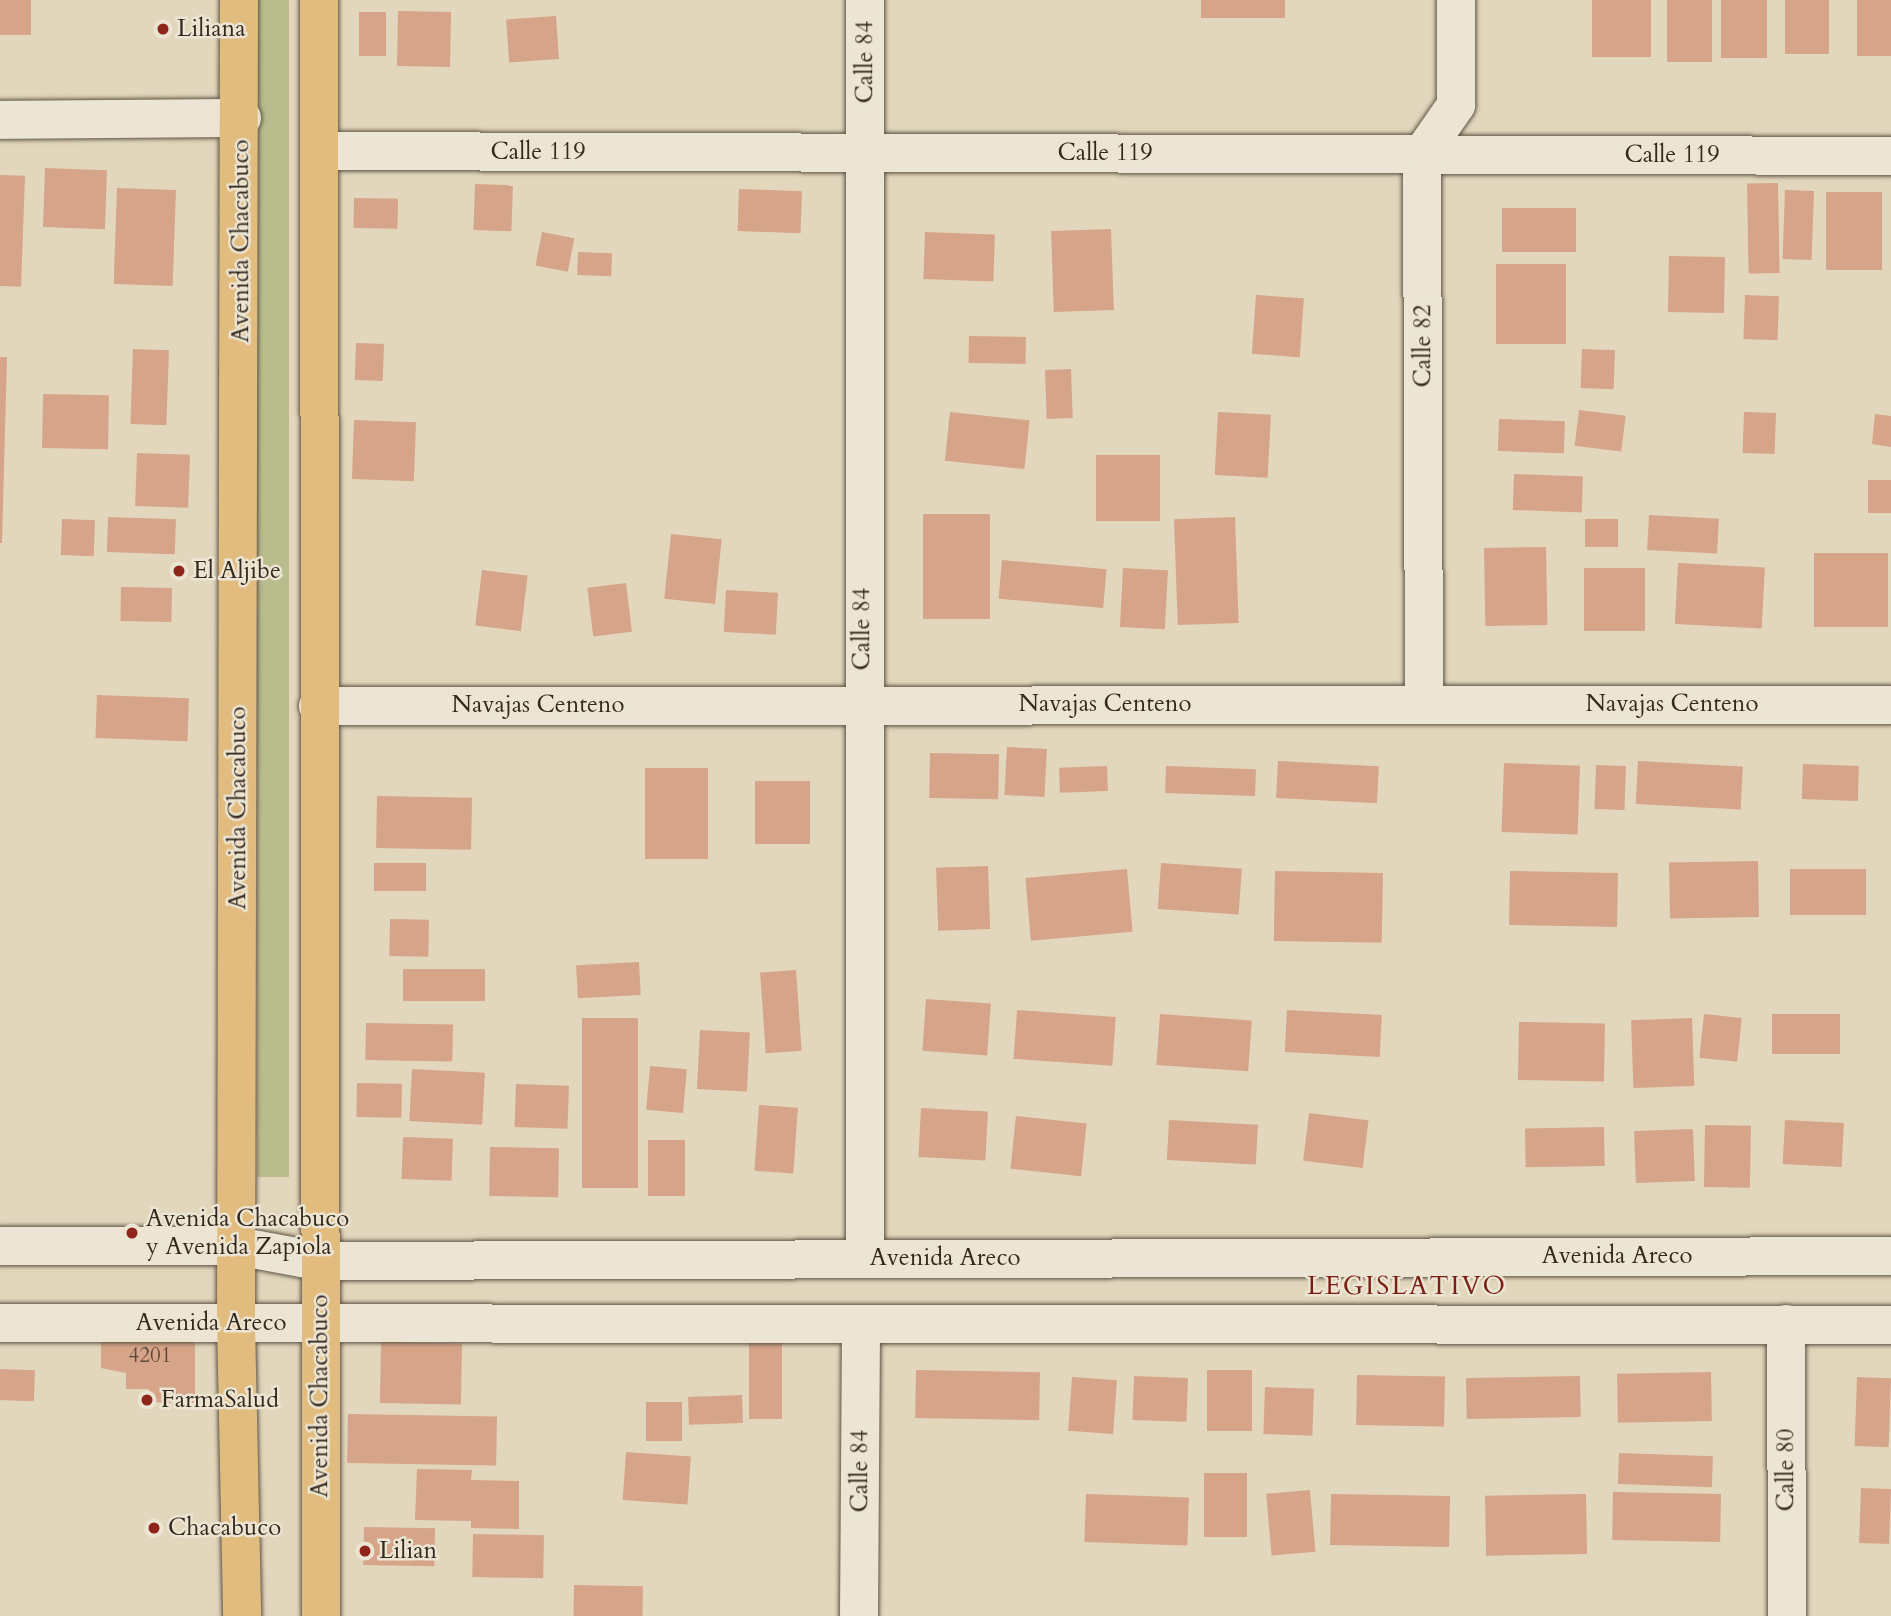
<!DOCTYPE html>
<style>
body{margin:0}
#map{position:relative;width:1891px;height:1616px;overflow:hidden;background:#e2d7bc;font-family:Cardo,serif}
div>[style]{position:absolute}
.green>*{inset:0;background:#b9bd8d;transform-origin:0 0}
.building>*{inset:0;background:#d6a489;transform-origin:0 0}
.roads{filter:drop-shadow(0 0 2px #605445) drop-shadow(0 0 2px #605445)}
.minor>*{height:38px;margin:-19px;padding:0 19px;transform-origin:19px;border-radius:19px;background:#ece5d3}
.secondary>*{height:38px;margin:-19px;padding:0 19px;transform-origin:19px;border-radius:19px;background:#ece5d3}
.primary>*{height:38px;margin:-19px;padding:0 19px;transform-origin:19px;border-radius:19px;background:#e1bc7e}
.dots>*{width:19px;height:19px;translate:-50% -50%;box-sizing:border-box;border:4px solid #ece5d3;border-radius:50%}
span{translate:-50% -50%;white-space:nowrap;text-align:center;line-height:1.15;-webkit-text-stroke:5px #ece5d3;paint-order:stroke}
.number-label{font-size:21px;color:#5d4738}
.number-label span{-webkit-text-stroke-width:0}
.poi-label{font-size:24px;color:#35281d}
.left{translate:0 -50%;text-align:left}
.street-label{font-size:24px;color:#35281d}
.neighbourhood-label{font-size:26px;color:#7a1f14;letter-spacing:2px}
</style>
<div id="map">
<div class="green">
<i style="left:257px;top:0;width:32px;height:1177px"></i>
</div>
<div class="building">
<i style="left:0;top:0;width:31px;height:35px"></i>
<i style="left:1201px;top:0;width:84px;height:18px"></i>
<i style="left:1592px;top:0;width:59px;height:57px"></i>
<i style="left:1667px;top:0;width:45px;height:62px"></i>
<i style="left:1721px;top:0;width:46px;height:58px"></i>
<i style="left:1785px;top:0;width:44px;height:54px"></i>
<i style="left:1857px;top:0;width:34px;height:56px"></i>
<i style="left:398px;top:11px;width:53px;height:55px;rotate:1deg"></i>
<i style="left:359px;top:12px;width:27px;height:44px"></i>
<i style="left:556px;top:16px;width:43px;height:50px;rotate:86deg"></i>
<i style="left:45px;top:168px;width:62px;height:59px;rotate:2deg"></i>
<i style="left:0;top:175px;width:25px;height:111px;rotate:2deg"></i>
<i style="left:1778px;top:183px;width:90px;height:31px;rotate:89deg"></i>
<i style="left:475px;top:184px;width:38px;height:46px;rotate:2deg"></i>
<i style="left:117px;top:188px;width:59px;height:96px;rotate:2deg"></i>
<i style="left:739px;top:189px;width:63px;height:42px;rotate:2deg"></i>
<i style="left:1785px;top:190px;width:29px;height:69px;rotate:2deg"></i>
<i style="left:1826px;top:192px;width:56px;height:78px"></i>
<i style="left:354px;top:198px;width:44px;height:30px;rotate:1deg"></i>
<i style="left:1502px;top:208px;width:74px;height:44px"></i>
<i style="left:1111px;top:229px;width:81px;height:60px;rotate:88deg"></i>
<i style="left:542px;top:232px;width:33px;height:34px;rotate:11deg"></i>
<i style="left:925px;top:232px;width:70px;height:47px;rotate:2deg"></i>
<i style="left:578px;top:252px;width:34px;height:23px;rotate:2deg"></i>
<i style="left:1669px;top:256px;width:56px;height:56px;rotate:1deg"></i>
<i style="left:1496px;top:264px;width:70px;height:80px"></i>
<i style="left:1256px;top:295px;width:48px;height:59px;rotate:4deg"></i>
<i style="left:1745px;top:295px;width:34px;height:44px;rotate:2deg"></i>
<i style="left:969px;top:336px;width:57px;height:27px;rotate:1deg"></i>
<i style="left:356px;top:343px;width:28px;height:37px;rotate:2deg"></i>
<i style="left:133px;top:349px;width:36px;height:75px;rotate:2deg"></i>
<i style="left:1582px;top:349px;width:33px;height:39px;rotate:2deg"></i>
<i style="clip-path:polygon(0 357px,7px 357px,2px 543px,0 543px)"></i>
<i style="left:1071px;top:369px;width:49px;height:26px;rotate:88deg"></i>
<i style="left:43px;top:394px;width:66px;height:54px;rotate:1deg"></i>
<i style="left:1579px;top:410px;width:47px;height:36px;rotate:7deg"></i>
<i style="left:950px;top:412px;width:80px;height:49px;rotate:6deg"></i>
<i style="left:1218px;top:412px;width:53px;height:63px;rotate:3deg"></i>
<i style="left:1744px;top:412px;width:32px;height:41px;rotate:2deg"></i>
<i style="clip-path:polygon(1875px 414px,1891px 416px,1891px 447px,1872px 444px)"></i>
<i style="left:1499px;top:419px;width:66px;height:32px;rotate:2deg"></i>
<i style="left:354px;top:420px;width:62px;height:59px;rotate:2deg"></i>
<i style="left:137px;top:453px;width:53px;height:53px;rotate:2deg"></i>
<i style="left:1096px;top:455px;width:64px;height:66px"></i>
<i style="left:1514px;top:474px;width:69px;height:36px;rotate:2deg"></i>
<i style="left:1868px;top:480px;width:23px;height:33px"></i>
<i style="left:923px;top:514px;width:67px;height:105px"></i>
<i style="left:1649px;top:515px;width:70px;height:35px;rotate:3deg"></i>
<i style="left:108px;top:517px;width:68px;height:35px;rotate:2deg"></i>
<i style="left:1235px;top:517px;width:106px;height:61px;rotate:88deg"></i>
<i style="left:62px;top:519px;width:33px;height:36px;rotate:2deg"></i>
<i style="left:1618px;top:519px;width:28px;height:33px;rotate:90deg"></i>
<i style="left:671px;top:534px;width:51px;height:65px;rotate:6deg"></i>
<i style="left:1546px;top:547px;width:78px;height:62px;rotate:89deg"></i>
<i style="left:1814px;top:553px;width:74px;height:74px"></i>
<i style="left:1002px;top:560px;width:105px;height:39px;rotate:5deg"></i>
<i style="left:1678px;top:563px;width:87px;height:61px;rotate:3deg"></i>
<i style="left:1123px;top:568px;width:45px;height:59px;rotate:3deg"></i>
<i style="left:1584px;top:568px;width:61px;height:63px"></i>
<i style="left:482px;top:570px;width:46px;height:56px;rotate:7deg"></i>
<i style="left:626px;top:583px;width:49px;height:39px;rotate:83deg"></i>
<i style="left:121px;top:587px;width:51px;height:34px;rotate:1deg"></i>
<i style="left:726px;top:590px;width:52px;height:42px;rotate:3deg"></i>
<i style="left:97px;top:695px;width:92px;height:43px;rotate:2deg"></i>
<i style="left:1007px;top:747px;width:40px;height:48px;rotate:3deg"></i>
<i style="left:930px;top:753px;width:69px;height:45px;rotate:1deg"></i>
<i style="left:1278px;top:761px;width:101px;height:37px;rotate:3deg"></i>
<i style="left:1638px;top:761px;width:105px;height:43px;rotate:3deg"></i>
<i style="left:1504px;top:763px;width:76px;height:69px;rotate:2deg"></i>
<i style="left:1803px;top:764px;width:56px;height:35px;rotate:2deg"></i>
<i style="left:1596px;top:765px;width:30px;height:44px;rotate:2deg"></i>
<i style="left:1107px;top:766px;width:25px;height:48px;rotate:88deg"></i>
<i style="left:1166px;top:766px;width:90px;height:27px;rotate:2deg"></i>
<i style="left:645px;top:768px;width:63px;height:91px"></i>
<i style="left:755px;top:781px;width:55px;height:63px"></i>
<i style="left:377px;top:796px;width:95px;height:52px;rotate:1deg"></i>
<i style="left:1758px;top:861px;width:56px;height:89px;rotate:89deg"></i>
<i style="left:374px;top:863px;width:52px;height:28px"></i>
<i style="left:1161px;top:863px;width:81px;height:46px;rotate:4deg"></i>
<i style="left:988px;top:866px;width:63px;height:52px;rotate:88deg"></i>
<i style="left:1127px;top:869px;width:63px;height:102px;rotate:85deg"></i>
<i style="left:1790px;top:869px;width:76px;height:46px"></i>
<i style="left:1275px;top:871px;width:108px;height:70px;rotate:1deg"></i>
<i style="left:1510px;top:871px;width:108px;height:54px;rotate:1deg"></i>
<i style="left:390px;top:919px;width:39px;height:37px;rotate:1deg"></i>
<i style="left:639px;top:962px;width:33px;height:63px;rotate:87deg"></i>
<i style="left:403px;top:969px;width:82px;height:32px"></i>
<i style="left:796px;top:970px;width:81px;height:36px;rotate:86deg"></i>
<i style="left:926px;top:999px;width:65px;height:52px;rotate:4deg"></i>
<i style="left:1017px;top:1010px;width:99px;height:49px;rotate:4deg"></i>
<i style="left:1287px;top:1010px;width:95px;height:42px;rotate:3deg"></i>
<i style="left:1160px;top:1014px;width:92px;height:51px;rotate:4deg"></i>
<i style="left:1704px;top:1014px;width:38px;height:44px;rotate:6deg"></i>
<i style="left:1772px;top:1014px;width:68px;height:40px"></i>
<i style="left:582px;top:1018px;width:56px;height:170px"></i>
<i style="left:1692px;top:1018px;width:68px;height:61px;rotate:88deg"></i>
<i style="left:1519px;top:1022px;width:86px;height:58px;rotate:1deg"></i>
<i style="left:366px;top:1023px;width:87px;height:37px;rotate:1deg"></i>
<i style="left:700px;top:1030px;width:50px;height:59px;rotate:3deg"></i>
<i style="left:650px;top:1066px;width:37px;height:44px;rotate:5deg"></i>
<i style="left:412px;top:1069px;width:73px;height:52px;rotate:3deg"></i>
<i style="left:357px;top:1083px;width:45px;height:34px;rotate:1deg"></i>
<i style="left:516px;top:1084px;width:53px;height:43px;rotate:2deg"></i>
<i style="left:759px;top:1105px;width:39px;height:66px;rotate:4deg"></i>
<i style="left:921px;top:1108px;width:67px;height:49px;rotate:3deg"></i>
<i style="left:1309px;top:1113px;width:60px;height:48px;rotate:7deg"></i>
<i style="left:1016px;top:1116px;width:71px;height:53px;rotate:6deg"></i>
<i style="left:1169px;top:1120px;width:89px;height:40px;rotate:3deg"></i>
<i style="left:1785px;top:1120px;width:59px;height:44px;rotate:3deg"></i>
<i style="left:1705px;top:1125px;width:46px;height:62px;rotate:1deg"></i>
<i style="left:1604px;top:1127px;width:39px;height:79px;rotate:89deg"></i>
<i style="left:1693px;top:1129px;width:52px;height:59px;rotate:88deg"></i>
<i style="left:403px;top:1137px;width:50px;height:42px;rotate:2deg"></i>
<i style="left:648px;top:1140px;width:37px;height:56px"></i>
<i style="left:490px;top:1147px;width:69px;height:49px;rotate:1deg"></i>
<i style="clip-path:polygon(185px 1333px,195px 1344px,195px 1403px,149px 1402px,149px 1389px,126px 1389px,126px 1373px,101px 1368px,101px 1336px)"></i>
<i style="left:381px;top:1342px;width:81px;height:61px;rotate:1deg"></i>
<i style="left:749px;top:1343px;width:33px;height:76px"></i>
<i style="left:0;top:1369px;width:35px;height:31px;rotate:2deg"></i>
<i style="left:916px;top:1370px;width:124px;height:48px;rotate:1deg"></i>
<i style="left:1207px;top:1370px;width:45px;height:61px"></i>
<i style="left:1711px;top:1372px;width:49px;height:94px;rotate:89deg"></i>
<i style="left:1357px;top:1375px;width:88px;height:50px;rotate:1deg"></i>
<i style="left:1134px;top:1376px;width:54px;height:44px;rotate:2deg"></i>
<i style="left:1580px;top:1376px;width:41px;height:114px;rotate:89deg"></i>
<i style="left:1072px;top:1377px;width:45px;height:54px;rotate:4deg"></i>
<i style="left:1857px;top:1377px;width:34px;height:69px;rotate:2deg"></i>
<i style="left:1265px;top:1387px;width:49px;height:47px;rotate:2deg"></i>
<i style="left:742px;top:1395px;width:28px;height:54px;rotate:88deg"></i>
<i style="left:646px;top:1402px;width:36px;height:39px"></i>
<i style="left:348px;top:1414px;width:149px;height:49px;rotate:1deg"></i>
<i style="left:626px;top:1452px;width:65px;height:48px;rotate:4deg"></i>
<i style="left:1619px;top:1453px;width:94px;height:31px;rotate:2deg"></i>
<i style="clip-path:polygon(417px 1469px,472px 1470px,471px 1480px,519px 1481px,519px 1529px,471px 1528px,471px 1521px,415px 1520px)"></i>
<i style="left:1204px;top:1473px;width:43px;height:64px"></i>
<i style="left:1861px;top:1488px;width:30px;height:55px;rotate:2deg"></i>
<i style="left:1310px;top:1490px;width:62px;height:44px;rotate:85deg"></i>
<i style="left:1613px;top:1492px;width:108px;height:48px;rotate:1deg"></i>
<i style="left:1086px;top:1494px;width:103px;height:48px;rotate:2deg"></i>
<i style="left:1331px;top:1494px;width:119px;height:51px;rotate:1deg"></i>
<i style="left:1586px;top:1494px;width:60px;height:101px;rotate:89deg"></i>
<i style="left:364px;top:1527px;width:71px;height:38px;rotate:1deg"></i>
<i style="left:473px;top:1534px;width:71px;height:43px;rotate:1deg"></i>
<i style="left:574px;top:1585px;width:69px;height:31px;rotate:1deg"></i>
</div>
<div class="roads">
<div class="minor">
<i style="left:0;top:120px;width:242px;rotate:-0.5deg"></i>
<i style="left:319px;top:151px;width:1572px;rotate:0.18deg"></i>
<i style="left:1424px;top:703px;width:549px;rotate:-90.21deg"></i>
<i style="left:1422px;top:154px;width:60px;rotate:-55.2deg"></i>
<i style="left:1456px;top:105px;width:105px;rotate:-90deg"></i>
<i style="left:318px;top:706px;width:1573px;rotate:-0.04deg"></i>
<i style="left:865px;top:1258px;width:1258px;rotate:-90deg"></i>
<i style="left:1786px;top:1324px;width:292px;rotate:89.8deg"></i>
<i style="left:859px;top:1616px;width:291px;rotate:-89.6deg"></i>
</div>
<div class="secondary">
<i style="left:0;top:1246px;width:237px"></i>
<i style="left:237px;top:1246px;width:82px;rotate:10.5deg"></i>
<i style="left:318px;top:1261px;width:1573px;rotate:-0.18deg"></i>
<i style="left:0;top:1323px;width:1891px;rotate:0.06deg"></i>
</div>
<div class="primary">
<i style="left:239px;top:0;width:1322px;rotate:90.13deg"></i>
<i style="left:236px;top:1322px;width:294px;rotate:88.8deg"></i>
<i style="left:319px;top:0;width:1616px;rotate:89.93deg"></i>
</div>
</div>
<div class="dots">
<i style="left:163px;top:29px;background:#8f2418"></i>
<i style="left:179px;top:571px;background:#8f2418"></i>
<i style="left:132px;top:1233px;background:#8f2418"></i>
<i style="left:147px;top:1400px;background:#8f2418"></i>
<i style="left:154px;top:1528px;background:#8f2418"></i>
<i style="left:365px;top:1551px;background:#8f2418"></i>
</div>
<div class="number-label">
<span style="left:150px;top:1356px">4201</span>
</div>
<div class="poi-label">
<span class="left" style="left:177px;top:29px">Liliana</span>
<span class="left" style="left:193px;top:571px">El Aljibe</span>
<span class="left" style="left:146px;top:1233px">Avenida Chacabuco<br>y Avenida Zapiola</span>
<span class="left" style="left:161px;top:1400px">FarmaSalud</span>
<span class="left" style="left:168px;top:1528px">Chacabuco</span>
<span class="left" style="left:379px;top:1551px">Lilian</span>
</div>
<div class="street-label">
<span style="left:865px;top:62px;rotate:-90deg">Calle 84</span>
<span style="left:538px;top:152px">Calle 119</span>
<span style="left:1105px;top:153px">Calle 119</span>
<span style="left:1672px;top:155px">Calle 119</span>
<span style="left:241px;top:241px;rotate:-90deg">Avenida Chacabuco</span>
<span style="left:1423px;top:346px;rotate:-90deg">Calle 82</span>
<span style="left:862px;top:629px;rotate:-90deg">Calle 84</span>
<span style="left:1105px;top:704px">Navajas Centeno</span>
<span style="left:1672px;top:704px">Navajas Centeno</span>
<span style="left:538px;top:705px">Navajas Centeno</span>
<span style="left:238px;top:808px;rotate:-90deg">Avenida Chacabuco</span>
<span style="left:1617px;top:1256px">Avenida Areco</span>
<span style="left:945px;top:1258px">Avenida Areco</span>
<span style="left:211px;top:1323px">Avenida Areco</span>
<span style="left:320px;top:1396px;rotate:-90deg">Avenida Chacabuco</span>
<span style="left:1786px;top:1470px;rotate:-90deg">Calle 80</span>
<span style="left:860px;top:1471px;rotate:-90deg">Calle 84</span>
</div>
<div class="neighbourhood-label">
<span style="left:1407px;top:1286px">LEGISLATIVO</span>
</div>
</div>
